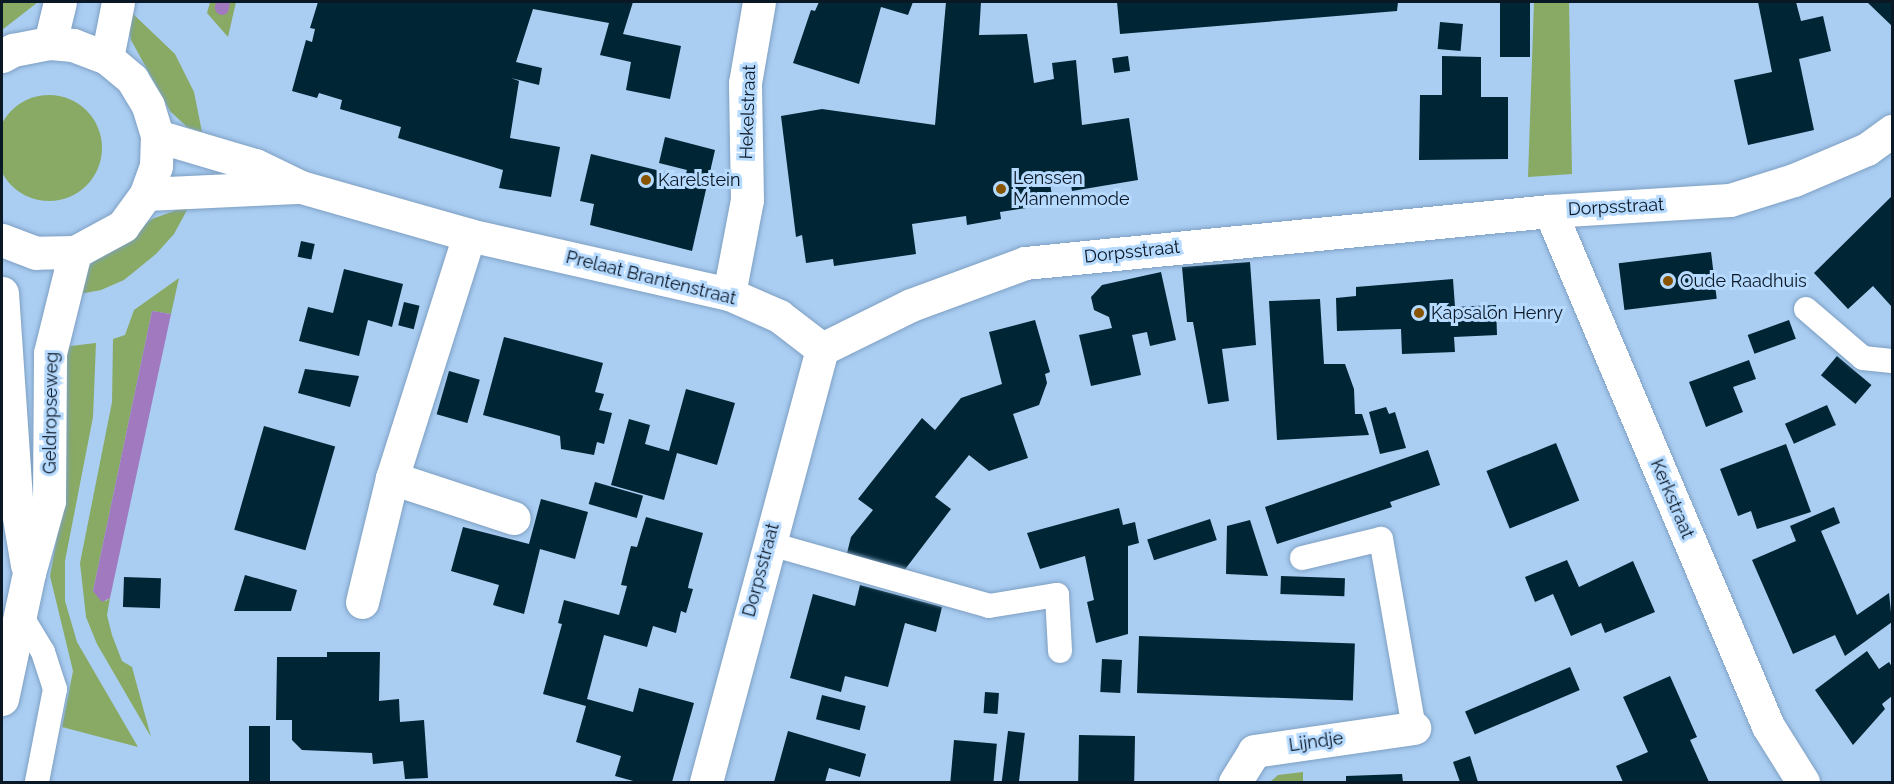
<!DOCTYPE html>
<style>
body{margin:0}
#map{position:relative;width:1894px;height:784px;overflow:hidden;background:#aacdf2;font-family:Raleway,sans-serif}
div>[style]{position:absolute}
.green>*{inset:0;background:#89aa64}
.round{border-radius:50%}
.water>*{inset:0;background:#a079bf}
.stream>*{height:14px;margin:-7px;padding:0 7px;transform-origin:7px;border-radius:7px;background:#a079bf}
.building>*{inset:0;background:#002534;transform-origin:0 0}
.roads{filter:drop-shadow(0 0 2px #7d9fc2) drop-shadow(0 0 2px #7d9fc2)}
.service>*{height:24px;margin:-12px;padding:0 12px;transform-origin:12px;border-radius:12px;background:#fff}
.minor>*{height:33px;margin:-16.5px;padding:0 16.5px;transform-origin:16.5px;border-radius:16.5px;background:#fff}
.secondary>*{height:33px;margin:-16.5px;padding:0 16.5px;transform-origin:16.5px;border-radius:16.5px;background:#fff}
.dots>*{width:16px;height:16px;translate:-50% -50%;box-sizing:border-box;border:3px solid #b7daff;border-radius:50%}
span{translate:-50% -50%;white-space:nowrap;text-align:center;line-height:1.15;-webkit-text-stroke:6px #b7daff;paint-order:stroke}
.street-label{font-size:18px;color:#0a1724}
.poi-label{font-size:18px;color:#0a1724}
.left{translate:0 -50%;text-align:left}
.frame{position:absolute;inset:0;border:3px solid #0a1724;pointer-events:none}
</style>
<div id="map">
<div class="green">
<i style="clip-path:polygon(2px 2px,38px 2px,2px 30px)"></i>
<i style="clip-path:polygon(210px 2px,236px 2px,228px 37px,207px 13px)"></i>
<i style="clip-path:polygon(1534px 2px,1569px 2px,1572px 174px,1528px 177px)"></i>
<i style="clip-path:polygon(131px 12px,175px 54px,194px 92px,202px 132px,187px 127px,170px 111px,131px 40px,126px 15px)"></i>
<i class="round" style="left:-4px;top:95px;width:106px;height:106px"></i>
<i style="clip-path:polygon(185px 207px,187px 210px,174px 234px,156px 254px,124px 280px,101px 290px,74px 295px,76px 281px,92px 263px,152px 219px)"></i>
<i style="clip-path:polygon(179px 278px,171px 314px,152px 311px,93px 591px,106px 601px,110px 598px,107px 615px,112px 635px,122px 661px,132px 667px,151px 737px,97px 644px,86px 617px,80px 563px,112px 402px,113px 339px,125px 335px,134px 310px)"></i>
<i style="clip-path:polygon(96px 343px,93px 417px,65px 561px,65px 601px,77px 642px,138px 747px,62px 727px,73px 671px,50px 576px,60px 521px,62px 347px)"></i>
<i style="clip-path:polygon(1303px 772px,1303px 782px,1270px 782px,1278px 775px)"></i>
</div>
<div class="water">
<i style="clip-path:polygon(152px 311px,171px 314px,110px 598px,102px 602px,93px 591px)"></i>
</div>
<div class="stream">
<i style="left:222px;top:8px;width:6px;rotate:-81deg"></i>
</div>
<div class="building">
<i style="clip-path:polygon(318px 2px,633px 2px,623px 34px,681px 46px,670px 99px,626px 90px,631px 62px,600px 55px,609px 23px,533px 9px,516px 62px,542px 68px,539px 85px,511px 78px,519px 81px,510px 138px,560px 147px,551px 197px,499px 188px,503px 170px,398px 138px,401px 127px,340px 109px,342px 100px,319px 93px,317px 98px,292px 91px,306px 40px,312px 42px,315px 29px,310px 28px)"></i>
<i style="clip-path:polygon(819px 2px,913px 2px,908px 15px,881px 7px,859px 84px,793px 63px,811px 10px,815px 11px)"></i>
<i style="clip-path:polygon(946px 2px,981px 2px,979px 35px,1027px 34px,1034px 83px,1054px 79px,1052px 63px,1076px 60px,1082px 125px,1129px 118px,1138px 180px,1072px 191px,1070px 179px,1050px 182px,1053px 204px,1000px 212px,1001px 219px,967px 225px,966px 216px,912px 224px,916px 254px,834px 266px,833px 259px,806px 263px,802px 235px,796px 237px,781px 116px,822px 109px,935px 125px)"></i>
<i style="clip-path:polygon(1117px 2px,1398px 2px,1397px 11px,1120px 34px)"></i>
<i style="left:1500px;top:2px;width:30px;height:55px"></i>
<i style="clip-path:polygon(1758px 2px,1796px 2px,1801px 21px,1823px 16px,1831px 51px,1799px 59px,1814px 130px,1748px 145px,1734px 80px,1772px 72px)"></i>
<i style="clip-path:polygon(1867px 2px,1892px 2px,1892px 26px)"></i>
<i style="left:1440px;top:22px;width:23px;height:27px;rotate:5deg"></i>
<i style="left:1128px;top:56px;width:15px;height:16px;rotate:82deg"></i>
<i style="clip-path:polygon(1442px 56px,1481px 57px,1481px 97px,1508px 97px,1508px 159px,1419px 160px,1420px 95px,1442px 95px)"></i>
<i style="clip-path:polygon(665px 137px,715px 150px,692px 251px,590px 225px,594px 204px,580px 201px,591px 154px,685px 177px,687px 170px,659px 163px)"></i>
<i style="clip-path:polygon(1892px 196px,1892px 307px,1873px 286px,1848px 309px,1814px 273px)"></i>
<i style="left:301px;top:241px;width:14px;height:16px;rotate:12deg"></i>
<i style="left:1711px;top:252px;width:47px;height:93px;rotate:83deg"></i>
<i style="clip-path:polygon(1250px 262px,1256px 345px,1222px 349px,1229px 401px,1208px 404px,1193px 322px,1187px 322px,1182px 267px)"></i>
<i style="clip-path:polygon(344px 269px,403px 284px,392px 327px,368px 320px,359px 356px,299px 341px,308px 307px,333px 313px)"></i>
<i style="clip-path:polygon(1161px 272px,1176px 340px,1150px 346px,1147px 332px,1132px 335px,1141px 375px,1091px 386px,1079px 335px,1112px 328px,1109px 317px,1094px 310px,1091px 297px,1102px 285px)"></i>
<i style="clip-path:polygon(1453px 279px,1455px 307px,1496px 305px,1497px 335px,1454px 337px,1455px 352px,1402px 354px,1401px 329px,1337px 331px,1336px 298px,1356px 296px,1356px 287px)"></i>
<i style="clip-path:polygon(1320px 299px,1324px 364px,1345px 364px,1354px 389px,1355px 414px,1362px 414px,1369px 435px,1277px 440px,1269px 301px)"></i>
<i style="left:404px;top:302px;width:16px;height:24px;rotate:14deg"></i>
<i style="clip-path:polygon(1035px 320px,1050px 372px,1045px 374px,1047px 383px,1039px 405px,1013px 414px,1028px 458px,989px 471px,969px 455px,935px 497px,951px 509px,903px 572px,846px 557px,851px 537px,873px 510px,858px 499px,922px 418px,935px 430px,961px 398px,1002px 384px,989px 332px)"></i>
<i style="left:1789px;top:320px;width:20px;height:44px;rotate:70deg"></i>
<i style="clip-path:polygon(504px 337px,603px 363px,595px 392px,604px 394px,599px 410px,612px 413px,604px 444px,597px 442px,594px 455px,561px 449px,560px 436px,483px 415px)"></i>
<i style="left:1837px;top:356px;width:45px;height:25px;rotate:40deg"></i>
<i style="clip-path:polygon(1749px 360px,1756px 379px,1733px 387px,1743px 412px,1706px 427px,1689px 382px)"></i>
<i style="clip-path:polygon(305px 369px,359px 376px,350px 407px,298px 393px)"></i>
<i style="left:449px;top:371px;width:32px;height:45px;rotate:16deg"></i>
<i style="clip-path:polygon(686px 389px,735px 403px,717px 465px,677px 453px,664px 500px,611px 485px,629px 419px,650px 425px,645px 444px,669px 451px)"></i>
<i style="left:1827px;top:405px;width:22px;height:46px;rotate:66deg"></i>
<i style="clip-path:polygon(1386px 407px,1389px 414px,1395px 412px,1406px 448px,1380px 454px,1369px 412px)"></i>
<i style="left:264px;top:426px;width:74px;height:108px;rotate:16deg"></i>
<i style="left:1556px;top:443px;width:62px;height:75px;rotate:68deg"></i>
<i style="clip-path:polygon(1786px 444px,1811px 512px,1757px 529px,1751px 511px,1738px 516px,1720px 469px)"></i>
<i style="clip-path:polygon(1428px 450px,1440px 485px,1390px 502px,1392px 507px,1277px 544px,1265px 507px)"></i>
<i style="left:595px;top:482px;width:50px;height:23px;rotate:16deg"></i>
<i style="clip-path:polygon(541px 499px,588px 512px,575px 559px,540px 549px,524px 614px,493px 605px,499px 585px,451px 571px,463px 527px,529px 544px)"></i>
<i style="clip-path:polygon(1834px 507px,1840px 523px,1821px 531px,1857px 615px,1889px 593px,1892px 622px,1845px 656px,1835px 635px,1793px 654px,1752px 560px,1796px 541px,1790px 526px)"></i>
<i style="clip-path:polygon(1119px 508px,1123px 525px,1135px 522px,1139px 543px,1128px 546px,1128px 634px,1096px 643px,1087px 602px,1094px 600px,1085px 556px,1040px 569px,1027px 533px)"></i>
<i style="clip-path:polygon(646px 517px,703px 533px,689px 583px,688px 588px,693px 589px,686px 613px,681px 611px,676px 633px,653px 626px,647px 647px,604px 635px,587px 699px,633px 712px,639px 688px,694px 703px,672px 782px,637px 782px,615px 776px,621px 756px,576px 742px,586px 706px,543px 694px,562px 624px,558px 623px,564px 600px,619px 615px,627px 586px,621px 585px,626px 565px,631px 546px,637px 547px)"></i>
<i style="left:1210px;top:519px;width:22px;height:66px;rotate:72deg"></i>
<i style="clip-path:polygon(1250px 520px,1268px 576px,1226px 574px,1227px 526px)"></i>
<i style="clip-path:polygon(1567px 560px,1579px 587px,1633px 561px,1655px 612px,1605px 633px,1601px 623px,1571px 636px,1553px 594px,1535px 602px,1525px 577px)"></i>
<i style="clip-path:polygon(245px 575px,297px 590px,291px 611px,234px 611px)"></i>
<i style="left:1281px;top:576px;width:64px;height:18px;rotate:2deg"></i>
<i style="left:124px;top:577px;width:37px;height:30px;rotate:2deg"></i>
<i style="clip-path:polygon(860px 585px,942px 607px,936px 632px,905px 623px,888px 687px,845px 676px,841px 692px,790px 678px,813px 594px,855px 606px)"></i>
<i style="left:1139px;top:636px;width:216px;height:57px;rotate:2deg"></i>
<i style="clip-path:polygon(1867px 651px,1879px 669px,1889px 662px,1892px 667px,1892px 696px,1882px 704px,1885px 709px,1853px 745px,1815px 690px)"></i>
<i style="clip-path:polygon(327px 652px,380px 652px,379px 701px,399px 699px,400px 722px,424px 720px,428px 778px,405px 779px,403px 761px,373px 764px,372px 753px,302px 750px,292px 740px,292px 720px,276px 720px,277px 657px,327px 657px)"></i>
<i style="left:1102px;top:659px;width:20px;height:33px;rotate:3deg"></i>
<i style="left:1570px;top:667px;width:25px;height:114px;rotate:67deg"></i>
<i style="clip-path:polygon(1670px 676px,1697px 737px,1690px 740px,1709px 782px,1623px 782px,1616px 766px,1648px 752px,1623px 697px)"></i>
<i style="left:985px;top:692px;width:14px;height:21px;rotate:4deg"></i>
<i style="left:822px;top:695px;width:45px;height:25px;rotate:14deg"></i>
<i style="left:249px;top:726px;width:21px;height:56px"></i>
<i style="clip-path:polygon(788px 731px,866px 754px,860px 777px,829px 768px,825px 782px,774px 782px)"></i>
<i style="left:1008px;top:731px;width:17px;height:51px;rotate:7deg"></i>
<i style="left:1079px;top:735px;width:56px;height:47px;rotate:1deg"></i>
<i style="left:954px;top:740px;width:43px;height:42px;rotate:5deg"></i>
<i style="clip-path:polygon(1470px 756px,1478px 782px,1460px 782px,1453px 762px)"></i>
<i style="clip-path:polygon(1402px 774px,1403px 782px,1346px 782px,1346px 776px)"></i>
</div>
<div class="roads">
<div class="service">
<i style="left:1806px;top:309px;width:75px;rotate:40.7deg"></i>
<i style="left:1863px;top:358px;width:29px;rotate:6deg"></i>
<i style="left:767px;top:543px;width:231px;rotate:15.8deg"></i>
<i style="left:989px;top:606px;width:69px;rotate:-9.2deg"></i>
<i style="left:1057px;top:595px;width:56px;rotate:86.9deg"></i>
<i style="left:1302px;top:558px;width:81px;rotate:-13.5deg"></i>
<i style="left:1381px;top:539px;width:192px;rotate:80.1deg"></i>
<i style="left:20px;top:614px;width:44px;rotate:58.8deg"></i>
<i style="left:43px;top:652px;width:39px;rotate:72deg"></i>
<i style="left:55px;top:689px;width:95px;rotate:101deg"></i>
</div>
<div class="minor">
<i style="left:157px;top:136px;width:102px;rotate:16.5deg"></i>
<i style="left:255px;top:165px;width:51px;rotate:25.6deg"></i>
<i style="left:301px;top:187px;width:175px;rotate:15.9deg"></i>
<i style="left:469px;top:235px;width:267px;rotate:12.8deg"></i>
<i style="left:729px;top:294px;width:55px;rotate:23.7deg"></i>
<i style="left:779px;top:316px;width:54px;rotate:37.5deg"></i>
<i style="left:146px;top:194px;width:150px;rotate:-2.7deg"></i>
<i style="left:1550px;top:211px;width:559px;rotate:67.06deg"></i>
<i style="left:1768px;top:726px;width:66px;rotate:58deg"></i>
<i style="left:729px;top:294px;width:96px;rotate:-79.2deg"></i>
<i style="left:747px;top:200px;width:117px;rotate:-91deg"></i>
<i style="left:745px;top:83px;width:82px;rotate:-80.2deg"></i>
<i style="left:392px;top:478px;width:128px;rotate:18.2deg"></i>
<i style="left:362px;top:602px;width:128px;rotate:-76.4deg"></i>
<i style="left:392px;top:478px;width:255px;rotate:-72.4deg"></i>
<i style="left:706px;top:782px;width:448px;rotate:-75deg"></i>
<i style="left:822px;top:349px;width:99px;rotate:-26.3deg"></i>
<i style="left:911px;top:305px;width:121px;rotate:-20.2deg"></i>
<i style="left:1025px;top:263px;width:528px;rotate:-5.66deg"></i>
<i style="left:1550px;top:211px;width:180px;rotate:-3.5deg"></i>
<i style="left:1730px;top:200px;width:67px;rotate:-17.4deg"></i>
<i style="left:1794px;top:180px;width:79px;rotate:-23deg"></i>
<i style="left:1867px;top:149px;width:31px;rotate:-36deg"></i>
<i style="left:1235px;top:782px;width:36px;rotate:-58deg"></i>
<i style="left:1254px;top:751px;width:162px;rotate:-8.2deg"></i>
</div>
<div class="secondary">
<i style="left:50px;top:43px;width:42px;rotate:-76.3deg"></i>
<i style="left:2px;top:56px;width:13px;rotate:-29deg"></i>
<i style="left:13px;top:50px;width:38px;rotate:-11deg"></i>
<i style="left:50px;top:43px;width:23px;rotate:5deg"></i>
<i style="left:73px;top:45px;width:36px;rotate:21deg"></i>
<i style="left:107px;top:58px;width:33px;rotate:40deg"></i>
<i style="left:132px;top:79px;width:31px;rotate:59deg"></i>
<i style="left:148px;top:106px;width:31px;rotate:73deg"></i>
<i style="left:157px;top:136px;width:30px;rotate:92deg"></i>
<i style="left:156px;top:166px;width:30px;rotate:110deg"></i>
<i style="left:146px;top:194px;width:39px;rotate:126deg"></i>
<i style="left:123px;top:226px;width:55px;rotate:151.6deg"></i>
<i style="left:75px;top:252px;width:39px;rotate:179deg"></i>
<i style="left:36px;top:253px;width:36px;rotate:-159deg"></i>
<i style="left:107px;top:58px;width:57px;rotate:-78.9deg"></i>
<i style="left:2px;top:293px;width:207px;rotate:86.1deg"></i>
<i style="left:16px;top:500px;width:66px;rotate:80.4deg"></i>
<i style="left:2px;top:699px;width:129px;rotate:-77.9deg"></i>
<i style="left:29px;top:573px;width:75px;rotate:-74.5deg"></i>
<i style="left:49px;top:501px;width:148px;rotate:-89.6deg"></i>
<i style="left:50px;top:353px;width:104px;rotate:-76.1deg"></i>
</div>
</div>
<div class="dots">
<i style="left:646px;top:180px;background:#885400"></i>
<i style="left:1001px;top:189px;background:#885400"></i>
<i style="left:1668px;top:281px;background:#885400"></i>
<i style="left:1419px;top:313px;background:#885400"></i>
</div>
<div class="street-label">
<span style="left:748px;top:112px;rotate:-88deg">Hekelstraat</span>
<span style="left:1616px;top:207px;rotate:-3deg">Dorpsstraat</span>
<span style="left:1132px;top:252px;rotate:-6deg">Dorpsstraat</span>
<span style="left:651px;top:278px;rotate:14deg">Prelaat Brantenstraat</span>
<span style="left:51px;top:413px;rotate:-89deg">Geldropseweg</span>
<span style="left:1672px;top:499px;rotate:67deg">Kerkstraat</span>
<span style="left:761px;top:570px;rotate:-75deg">Dorpsstraat</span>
<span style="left:1316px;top:742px;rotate:-8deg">Lijndje</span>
</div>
<div class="poi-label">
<span class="left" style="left:1013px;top:189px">Lenssen<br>Mannenmode</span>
<span class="left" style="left:658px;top:180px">Karelstein</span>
<span class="left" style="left:1680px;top:281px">Oude Raadhuis</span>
<span class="left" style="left:1431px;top:313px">Kapsalon Henry</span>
</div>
<div class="frame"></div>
</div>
